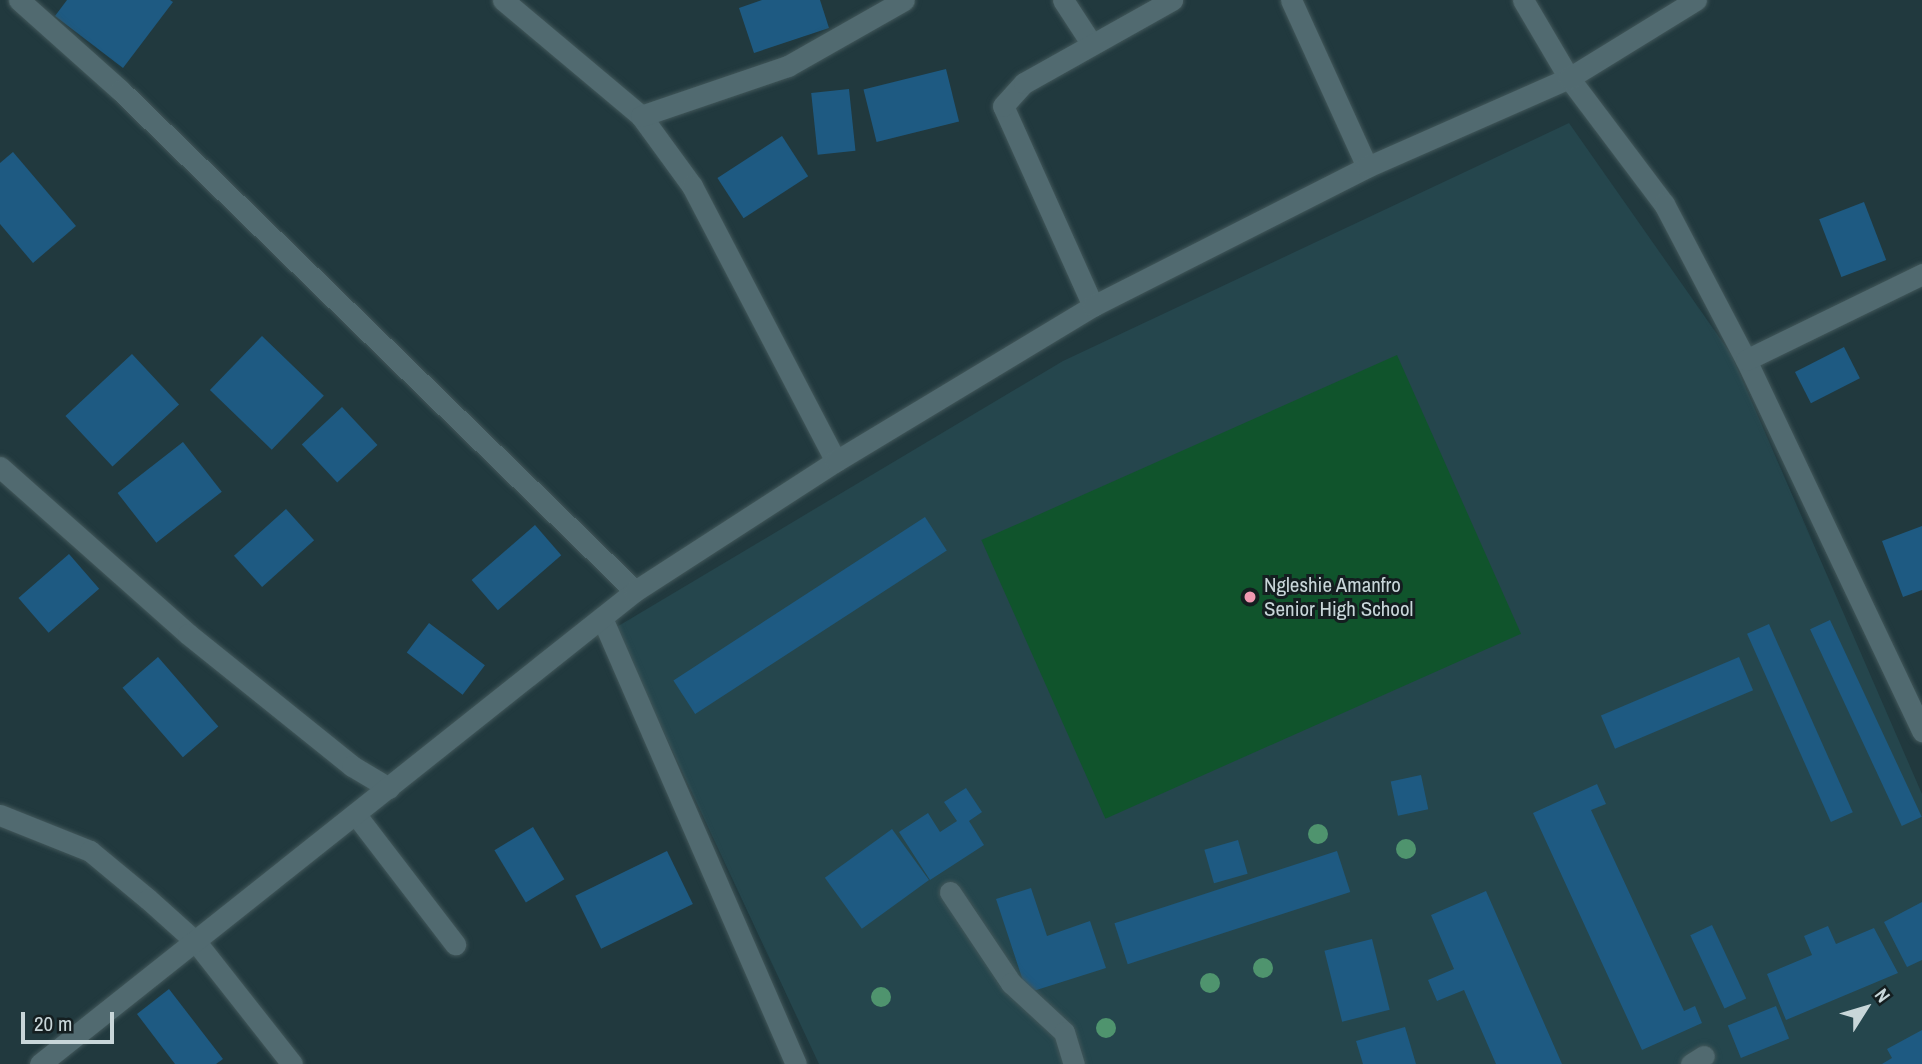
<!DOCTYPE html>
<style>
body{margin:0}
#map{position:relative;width:1922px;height:1064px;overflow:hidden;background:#21393e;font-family:"Archivo Narrow",sans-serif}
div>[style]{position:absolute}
.built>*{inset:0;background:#25464d}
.green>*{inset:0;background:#10542c;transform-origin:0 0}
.building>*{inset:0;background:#1e5a82;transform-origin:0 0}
.roads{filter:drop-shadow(0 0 2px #42575a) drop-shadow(0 0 2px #42575a)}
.minor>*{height:21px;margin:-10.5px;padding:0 10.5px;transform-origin:10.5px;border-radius:10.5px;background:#516a70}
.trees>*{width:20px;height:20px;margin:-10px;border-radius:50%;background:#4f946e}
.dots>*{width:19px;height:19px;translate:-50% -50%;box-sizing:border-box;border:4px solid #141e20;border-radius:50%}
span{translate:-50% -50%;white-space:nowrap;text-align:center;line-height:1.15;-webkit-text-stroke:6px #141e20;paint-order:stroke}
.poi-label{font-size:21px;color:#c8d6d9}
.left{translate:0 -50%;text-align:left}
.north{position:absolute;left:1831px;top:973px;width:70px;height:70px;-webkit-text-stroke:5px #141e20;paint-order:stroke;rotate:53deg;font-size:19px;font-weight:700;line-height:28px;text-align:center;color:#c8d6d9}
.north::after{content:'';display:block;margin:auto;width:24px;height:32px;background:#c8d6d9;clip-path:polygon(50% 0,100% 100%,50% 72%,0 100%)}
.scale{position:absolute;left:21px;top:1012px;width:93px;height:32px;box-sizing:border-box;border:4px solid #c8d6d9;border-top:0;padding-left:9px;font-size:21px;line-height:24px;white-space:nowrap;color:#c8d6d9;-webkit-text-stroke:5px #141e20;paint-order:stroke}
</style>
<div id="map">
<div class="built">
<i style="clip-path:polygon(1569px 123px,1731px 354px,1922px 794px,1922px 1064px,819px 1064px,615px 628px,1063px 361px)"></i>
</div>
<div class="green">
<i style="left:1397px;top:355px;width:305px;height:455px;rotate:66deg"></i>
</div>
<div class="building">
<i style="clip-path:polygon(67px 0,170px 0,173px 2px,123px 68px,55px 16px)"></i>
<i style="clip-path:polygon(762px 0,820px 0,829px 28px,754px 53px,739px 8px)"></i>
<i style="left:946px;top:69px;width:54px;height:85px;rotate:76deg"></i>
<i style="left:849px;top:89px;width:62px;height:38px;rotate:84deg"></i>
<i style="left:782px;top:136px;width:48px;height:77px;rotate:57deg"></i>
<i style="clip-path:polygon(13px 152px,76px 226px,33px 263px,0 224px,0 163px)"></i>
<i style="left:1864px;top:202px;width:62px;height:48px;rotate:69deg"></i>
<i style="left:262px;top:336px;width:86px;height:75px;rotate:44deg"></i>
<i style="left:1844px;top:347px;width:35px;height:55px;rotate:63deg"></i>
<i style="left:132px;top:354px;width:69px;height:91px;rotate:47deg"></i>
<i style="left:342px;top:407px;width:52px;height:55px;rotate:47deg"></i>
<i style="left:183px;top:442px;width:63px;height:83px;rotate:52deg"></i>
<i style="left:286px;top:509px;width:42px;height:70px;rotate:48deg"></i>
<i style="left:925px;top:517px;width:40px;height:300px;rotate:57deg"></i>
<i style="left:535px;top:525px;width:40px;height:84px;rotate:49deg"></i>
<i style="clip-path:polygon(1922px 526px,1922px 590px,1903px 597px,1882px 541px)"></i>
<i style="left:69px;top:554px;width:46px;height:67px;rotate:49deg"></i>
<i style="left:1830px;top:620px;width:217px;height:22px;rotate:65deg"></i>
<i style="left:429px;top:623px;width:70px;height:37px;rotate:37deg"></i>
<i style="left:1769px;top:624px;width:206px;height:24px;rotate:66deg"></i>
<i style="left:158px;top:657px;width:92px;height:47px;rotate:49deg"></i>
<i style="left:1739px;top:657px;width:36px;height:150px;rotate:67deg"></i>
<i style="left:1421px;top:775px;width:35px;height:31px;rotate:78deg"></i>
<i style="clip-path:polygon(1597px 784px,1606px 804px,1591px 810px,1684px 1011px,1695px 1006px,1702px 1023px,1642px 1050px,1533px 813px)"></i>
<i style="clip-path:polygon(966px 788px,982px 812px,969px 821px,984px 845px,930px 880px,899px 832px,928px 813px,940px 832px,957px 821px,944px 802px)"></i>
<i style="left:533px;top:827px;width:61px;height:45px;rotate:59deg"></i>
<i style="left:892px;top:829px;width:63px;height:83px;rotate:54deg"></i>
<i style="left:1238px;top:840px;width:35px;height:35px;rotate:74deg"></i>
<i style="left:667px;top:851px;width:59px;height:102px;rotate:64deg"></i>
<i style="left:1337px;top:851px;width:43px;height:234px;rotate:72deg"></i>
<i style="clip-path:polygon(1031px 888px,1047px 936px,1090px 921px,1106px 968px,1027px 993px,996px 899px)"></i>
<i style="clip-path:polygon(1486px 891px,1562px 1064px,1496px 1064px,1464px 990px,1437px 1001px,1428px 980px,1454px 969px,1431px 915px)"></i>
<i style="clip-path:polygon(1922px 902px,1922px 960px,1907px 967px,1884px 922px)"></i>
<i style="left:1712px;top:925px;width:81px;height:24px;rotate:65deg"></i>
<i style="clip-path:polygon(1828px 926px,1836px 944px,1874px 928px,1898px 973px,1786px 1020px,1767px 974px,1812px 955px,1804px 936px)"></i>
<i style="left:1372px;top:939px;width:73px;height:49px;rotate:76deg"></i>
<i style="clip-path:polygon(169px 989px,223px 1059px,216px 1064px,175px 1064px,137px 1014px)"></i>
<i style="left:1776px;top:1006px;width:35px;height:52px;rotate:68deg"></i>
<i style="clip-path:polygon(1405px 1027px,1416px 1064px,1363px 1064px,1356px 1041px)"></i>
<i style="clip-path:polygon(1922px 1030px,1922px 1064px,1882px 1064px,1892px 1058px,1887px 1049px)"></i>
</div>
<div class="roads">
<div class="minor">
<i style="left:19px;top:0;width:135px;rotate:41.7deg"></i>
<i style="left:120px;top:90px;width:718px;rotate:44.21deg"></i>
<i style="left:503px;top:0;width:180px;rotate:40deg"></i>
<i style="left:641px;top:116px;width:87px;rotate:53.9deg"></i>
<i style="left:692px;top:186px;width:310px;rotate:62.4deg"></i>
<i style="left:1063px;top:0;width:51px;rotate:56.9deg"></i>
<i style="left:1291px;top:0;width:183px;rotate:65.5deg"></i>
<i style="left:1523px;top:0;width:91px;rotate:59.5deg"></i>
<i style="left:1569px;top:78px;width:158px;rotate:53deg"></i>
<i style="left:1664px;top:204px;width:176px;rotate:62.3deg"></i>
<i style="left:1746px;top:360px;width:411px;rotate:64.6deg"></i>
<i style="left:641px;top:116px;width:155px;rotate:-18.8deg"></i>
<i style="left:788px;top:66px;width:133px;rotate:-29.6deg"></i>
<i style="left:1093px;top:306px;width:219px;rotate:-114.2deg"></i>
<i style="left:1003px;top:106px;width:31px;rotate:-48deg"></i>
<i style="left:1024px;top:83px;width:170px;rotate:-29.3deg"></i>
<i style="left:1746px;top:360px;width:196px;rotate:-26deg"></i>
<i style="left:0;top:467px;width:251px;rotate:41.6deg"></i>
<i style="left:188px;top:634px;width:211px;rotate:38.8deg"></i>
<i style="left:352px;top:766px;width:43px;rotate:30.7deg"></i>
<i style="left:602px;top:618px;width:486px;rotate:66.5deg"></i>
<i style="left:0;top:815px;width:97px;rotate:21.8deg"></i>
<i style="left:90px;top:851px;width:75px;rotate:39.6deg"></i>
<i style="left:148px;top:899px;width:64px;rotate:41.9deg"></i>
<i style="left:196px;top:942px;width:155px;rotate:51.8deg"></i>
<i style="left:356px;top:815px;width:163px;rotate:52.5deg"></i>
<i style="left:950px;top:892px;width:110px;rotate:56.2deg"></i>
<i style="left:1011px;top:983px;width:72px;rotate:42.8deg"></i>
<i style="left:1064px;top:1032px;width:34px;rotate:73deg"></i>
<i style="left:40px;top:1064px;width:760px;rotate:-38.48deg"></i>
<i style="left:635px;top:591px;width:239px;rotate:-32.9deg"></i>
<i style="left:836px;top:461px;width:300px;rotate:-31.1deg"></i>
<i style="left:1093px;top:306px;width:307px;rotate:-26.9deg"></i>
<i style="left:1367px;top:167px;width:221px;rotate:-23.8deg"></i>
<i style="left:1569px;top:78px;width:149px;rotate:-31.6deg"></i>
<i style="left:1691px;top:1064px;width:15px;rotate:-32deg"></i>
</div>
</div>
<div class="trees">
<i style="left:1318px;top:834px"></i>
<i style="left:1406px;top:849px"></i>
<i style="left:1263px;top:968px"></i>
<i style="left:1210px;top:983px"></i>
<i style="left:881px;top:997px"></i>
<i style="left:1106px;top:1028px"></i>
</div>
<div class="dots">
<i style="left:1250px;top:597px;background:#f19ab2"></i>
</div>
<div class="poi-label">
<span class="left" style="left:1264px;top:597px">Ngleshie Amanfro<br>Senior High School</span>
</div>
<div class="north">N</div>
<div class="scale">20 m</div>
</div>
